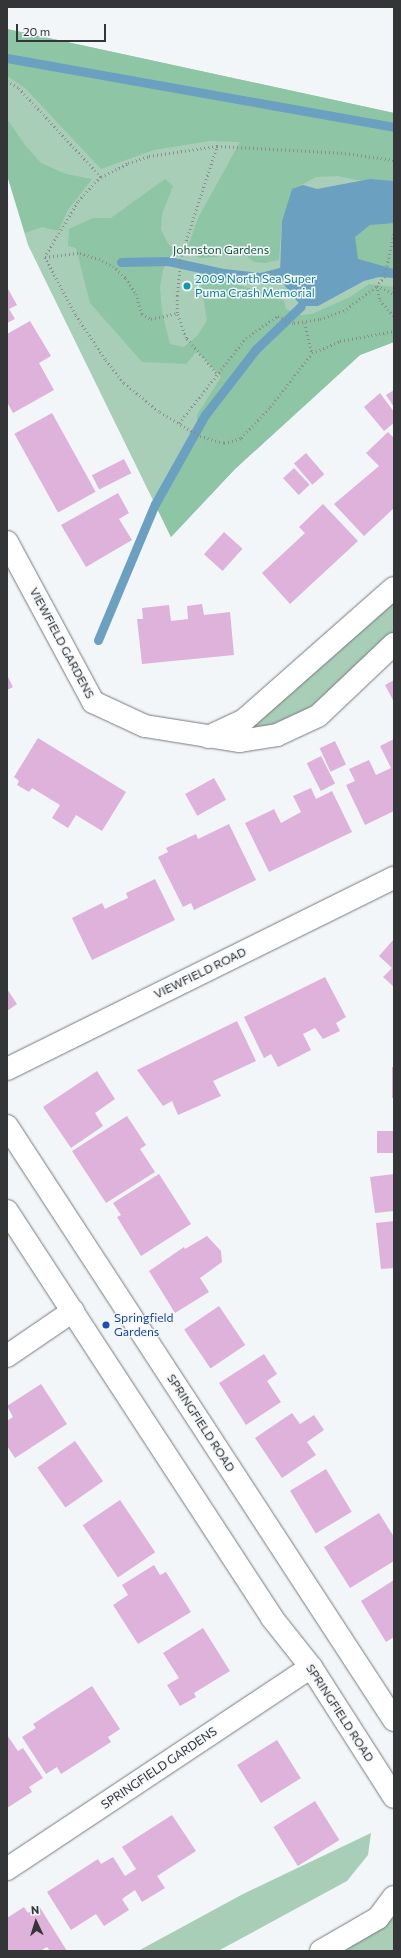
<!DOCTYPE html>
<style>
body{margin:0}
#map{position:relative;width:401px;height:1958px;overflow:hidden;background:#f2f6f9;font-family:Commissioner,sans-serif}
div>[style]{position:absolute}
.green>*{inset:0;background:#a9ceb8}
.forest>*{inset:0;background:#8dc5a5}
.water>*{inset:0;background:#6ba0c0}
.stream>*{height:9px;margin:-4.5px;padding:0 4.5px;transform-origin:4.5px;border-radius:4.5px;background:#6ba0c0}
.building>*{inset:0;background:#deb2da;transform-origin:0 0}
.path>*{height:2.5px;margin-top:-1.25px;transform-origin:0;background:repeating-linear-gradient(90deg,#8b8e90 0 1px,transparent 0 4px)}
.roads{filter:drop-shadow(0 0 1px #767a7d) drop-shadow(0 0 1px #767a7d)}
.minor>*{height:22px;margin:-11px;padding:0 11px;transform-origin:11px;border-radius:11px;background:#fff}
.dots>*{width:11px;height:11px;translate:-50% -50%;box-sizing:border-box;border:2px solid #f2f6f9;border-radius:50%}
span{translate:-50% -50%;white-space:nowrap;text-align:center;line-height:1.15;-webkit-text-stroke:3px #f2f6f9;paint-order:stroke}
.park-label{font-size:12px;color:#17583a}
.culture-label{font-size:12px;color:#0d838f}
.left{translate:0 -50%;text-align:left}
.street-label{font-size:12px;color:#333536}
.transit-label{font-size:12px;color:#164399}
.frame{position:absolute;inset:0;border:8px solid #333536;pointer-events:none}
.north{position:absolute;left:16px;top:1902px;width:40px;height:40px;-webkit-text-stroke:3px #f2f6f9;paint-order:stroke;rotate:356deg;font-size:11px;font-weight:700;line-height:16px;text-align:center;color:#333536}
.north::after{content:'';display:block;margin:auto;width:14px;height:18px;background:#333536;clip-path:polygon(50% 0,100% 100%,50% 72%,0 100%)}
.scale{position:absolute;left:16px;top:24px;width:90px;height:18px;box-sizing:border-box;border:2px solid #333536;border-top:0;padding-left:5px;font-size:12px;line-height:14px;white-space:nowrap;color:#333536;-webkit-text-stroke:3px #f2f6f9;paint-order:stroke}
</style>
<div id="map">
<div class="green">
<i style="clip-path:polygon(7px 29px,394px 113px,394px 342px,360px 355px,235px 469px,171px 537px,28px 245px,7px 175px)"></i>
<i style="clip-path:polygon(394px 588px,394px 644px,318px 716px,240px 741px,243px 721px)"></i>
<i style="clip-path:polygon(371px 1833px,368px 1855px,347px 1881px,218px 1951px,138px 1951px,243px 1894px)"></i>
<i style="clip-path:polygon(394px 1917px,394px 1951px,337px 1951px,383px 1926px)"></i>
</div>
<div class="forest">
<i style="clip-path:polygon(7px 29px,394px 113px,394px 181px,356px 180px,338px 176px,316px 177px,292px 190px,282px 221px,279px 260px,265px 263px,254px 262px,246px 255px,230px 251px,216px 257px,200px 258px,186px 252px,198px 218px,240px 142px,210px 141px,154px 150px,101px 169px,25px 88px,7px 76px)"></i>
<i style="clip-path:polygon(7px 119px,25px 145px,41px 163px,66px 174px,92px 179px,68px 210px,58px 231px,42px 227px,25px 233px,7px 175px)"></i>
<i style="clip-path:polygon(165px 179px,173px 186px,162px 214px,161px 230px,169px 245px,175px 248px,163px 270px,160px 288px,162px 312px,170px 344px,184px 347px,198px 335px,207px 320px,199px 274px,270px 294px,284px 301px,286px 309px,301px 315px,312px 314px,350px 297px,369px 284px,394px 287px,394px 342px,360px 355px,235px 469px,171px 537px,155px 504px,197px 429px,197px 415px,221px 377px,197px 351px,186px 364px,142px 362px,90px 303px,76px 248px,68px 246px,69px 229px,93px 218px,111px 218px)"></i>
<i style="clip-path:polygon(388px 222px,394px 223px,394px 269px,358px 260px,354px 237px,370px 225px)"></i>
</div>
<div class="water">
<i style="clip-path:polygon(370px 179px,394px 181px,394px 223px,370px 225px,355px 237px,358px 259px,394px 269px,394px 278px,379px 277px,364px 281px,318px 306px,301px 306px,285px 286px,280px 272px,282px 221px,292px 189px,303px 185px,317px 189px)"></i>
</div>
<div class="stream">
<i style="left:7px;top:58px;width:393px;rotate:10.1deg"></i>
<i style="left:121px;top:262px;width:47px;rotate:-1.2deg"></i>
<i style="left:168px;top:261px;width:56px;rotate:12.3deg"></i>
<i style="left:223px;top:273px;width:37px;rotate:6deg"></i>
<i style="left:260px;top:277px;width:21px;rotate:-14deg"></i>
<i style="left:98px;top:640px;width:147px;rotate:-67.3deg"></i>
<i style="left:155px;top:504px;width:102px;rotate:-60.7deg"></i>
<i style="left:205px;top:415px;width:83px;rotate:-52.3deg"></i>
<i style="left:256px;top:349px;width:62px;rotate:-43.7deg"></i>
</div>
<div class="building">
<i style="clip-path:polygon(7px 287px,17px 305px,9px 309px,15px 319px,7px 323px)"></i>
<i style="clip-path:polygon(30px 321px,51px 356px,39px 363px,54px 390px,13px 413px,7px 402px,7px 334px)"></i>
<i style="clip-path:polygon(394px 390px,394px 407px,386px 395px)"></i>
<i style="clip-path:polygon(380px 393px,394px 412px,394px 423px,384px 431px,364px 407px)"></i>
<i style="left:52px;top:413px;width:90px;height:43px;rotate:61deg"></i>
<i style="clip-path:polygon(388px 432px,394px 438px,394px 508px,364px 536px,334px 504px,379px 466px,366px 453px)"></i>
<i style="left:306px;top:453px;width:28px;height:16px;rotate:49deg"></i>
<i style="left:124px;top:459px;width:16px;height:36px;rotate:63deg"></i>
<i style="left:294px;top:468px;width:23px;height:15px;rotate:47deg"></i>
<i style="clip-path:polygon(118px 493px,129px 513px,119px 519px,132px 540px,86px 567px,61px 525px)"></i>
<i style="clip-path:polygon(323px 504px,358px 541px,290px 604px,262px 573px,305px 533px,299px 527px)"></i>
<i style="left:224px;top:532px;width:25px;height:30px;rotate:42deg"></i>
<i style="clip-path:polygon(202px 604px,204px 615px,230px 612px,234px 655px,142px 664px,137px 619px,143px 619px,142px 608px,169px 605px,171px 621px,188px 619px,187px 606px)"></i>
<i style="clip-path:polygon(7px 675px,13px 687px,7px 690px)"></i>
<i style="clip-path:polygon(394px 680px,394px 702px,385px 685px)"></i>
<i style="clip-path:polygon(38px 738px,126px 792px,102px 831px,76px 815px,68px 828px,52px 818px,60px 805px,32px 788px,29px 792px,17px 785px,19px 781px,14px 777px)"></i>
<i style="clip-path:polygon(394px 739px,394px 811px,365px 825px,346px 785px,355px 781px,349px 769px,369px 760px,376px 775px,391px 768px,380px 746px)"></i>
<i style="left:335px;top:741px;width:26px;height:17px;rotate:65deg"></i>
<i style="left:321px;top:756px;width:31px;height:16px;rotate:63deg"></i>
<i style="left:214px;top:778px;width:25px;height:33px;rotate:61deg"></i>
<i style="clip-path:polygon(311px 788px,316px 799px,332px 791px,352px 832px,269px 872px,245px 823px,274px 809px,281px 823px,301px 812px,293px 796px)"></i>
<i style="clip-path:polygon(229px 824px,256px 880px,194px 910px,191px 903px,183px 907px,158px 857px,168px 852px,166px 848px,196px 834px,198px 839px)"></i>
<i style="clip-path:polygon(155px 879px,175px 920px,92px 960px,72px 918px,102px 903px,105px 909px,117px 903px,128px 898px,126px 893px)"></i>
<i style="clip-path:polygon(394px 939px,394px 987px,383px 977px,392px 968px,379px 956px)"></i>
<i style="clip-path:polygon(325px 977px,346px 1017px,336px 1023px,340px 1031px,323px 1039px,315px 1028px,303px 1034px,311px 1050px,278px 1067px,271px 1054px,264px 1058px,244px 1017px)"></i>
<i style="clip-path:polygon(7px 989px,17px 1004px,7px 1011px)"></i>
<i style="clip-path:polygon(237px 1021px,256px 1061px,213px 1081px,221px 1096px,178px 1115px,172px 1101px,163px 1106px,137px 1070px)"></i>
<i style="left:392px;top:1067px;width:2px;height:31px"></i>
<i style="clip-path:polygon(97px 1071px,115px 1099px,95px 1113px,103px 1126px,71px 1148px,43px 1107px)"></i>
<i style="clip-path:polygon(127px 1116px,146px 1145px,140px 1149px,155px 1172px,106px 1203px,72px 1151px)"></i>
<i style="left:377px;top:1131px;width:17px;height:22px"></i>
<i style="clip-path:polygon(159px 1174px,191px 1224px,141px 1256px,117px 1217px,121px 1215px,113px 1203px)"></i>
<i style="clip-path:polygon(394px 1174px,394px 1211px,375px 1213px,370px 1177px)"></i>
<i style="clip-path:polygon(394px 1221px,394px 1268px,381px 1269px,376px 1223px)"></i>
<i style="clip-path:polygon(207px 1236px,221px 1251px,222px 1262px,200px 1278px,209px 1292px,175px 1313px,149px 1271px,184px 1247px,185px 1249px)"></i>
<i style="left:219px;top:1306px;width:47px;height:42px;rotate:56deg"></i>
<i style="clip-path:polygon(264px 1354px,277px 1374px,267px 1381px,281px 1402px,246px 1425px,219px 1383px)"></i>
<i style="clip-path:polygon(41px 1384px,67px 1424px,15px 1458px,7px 1446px,7px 1421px,13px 1417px,7px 1406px)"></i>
<i style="clip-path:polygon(292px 1413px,300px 1424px,314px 1415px,324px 1430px,307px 1442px,316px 1455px,282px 1478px,255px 1438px)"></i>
<i style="left:75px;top:1441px;width:49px;height:46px;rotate:55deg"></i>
<i style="left:326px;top:1469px;width:50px;height:42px;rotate:59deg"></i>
<i style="left:120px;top:1500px;width:63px;height:45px;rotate:56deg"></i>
<i style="clip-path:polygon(379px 1513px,394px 1537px,394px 1561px,350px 1588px,324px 1547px)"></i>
<i style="clip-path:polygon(154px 1565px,160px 1575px,166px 1572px,191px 1612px,138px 1644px,113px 1605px,128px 1595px,122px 1585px)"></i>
<i style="clip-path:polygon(394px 1580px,394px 1637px,386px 1642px,361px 1601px)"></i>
<i style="clip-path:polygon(203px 1628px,230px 1671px,194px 1693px,196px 1697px,180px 1706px,167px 1685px,179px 1678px,163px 1653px)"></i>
<i style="clip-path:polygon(92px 1686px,120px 1729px,108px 1737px,111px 1742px,61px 1774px,57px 1767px,46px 1774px,22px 1737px,36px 1728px,33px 1724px)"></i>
<i style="clip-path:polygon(7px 1735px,18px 1751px,23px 1748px,43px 1778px,29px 1787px,32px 1792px,7px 1808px)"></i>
<i style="left:277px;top:1740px;width:45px;height:47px;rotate:58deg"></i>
<i style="left:315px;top:1801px;width:46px;height:49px;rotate:58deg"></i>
<i style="clip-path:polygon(172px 1815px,196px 1851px,157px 1876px,165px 1888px,142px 1902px,135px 1890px,122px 1899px,129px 1910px,104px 1926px,96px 1914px,71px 1930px,47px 1892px,98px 1859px,101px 1864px,113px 1857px,125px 1876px,136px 1869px,122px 1847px)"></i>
<i style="clip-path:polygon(39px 1906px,67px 1951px,50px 1951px,47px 1947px,40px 1951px,7px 1951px,7px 1918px,24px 1907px,28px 1913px)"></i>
</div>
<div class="path">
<i style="left:7px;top:81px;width:14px;rotate:30deg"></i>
<i style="left:19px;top:88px;width:121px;rotate:47.3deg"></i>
<i style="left:101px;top:177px;width:30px;rotate:-27deg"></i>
<i style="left:128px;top:163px;width:22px;rotate:-18deg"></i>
<i style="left:149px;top:156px;width:69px;rotate:-8.4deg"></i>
<i style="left:217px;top:146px;width:128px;rotate:3.1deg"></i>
<i style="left:345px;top:153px;width:49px;rotate:8.1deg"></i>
<i style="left:101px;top:177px;width:34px;rotate:133deg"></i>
<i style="left:78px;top:202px;width:64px;rotate:121deg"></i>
<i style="left:45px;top:257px;width:66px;rotate:61.9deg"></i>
<i style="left:76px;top:315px;width:54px;rotate:56.3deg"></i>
<i style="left:106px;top:360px;width:29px;rotate:52deg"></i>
<i style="left:124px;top:383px;width:46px;rotate:38.9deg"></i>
<i style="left:160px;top:412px;width:47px;rotate:31deg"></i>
<i style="left:200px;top:436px;width:25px;rotate:16deg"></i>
<i style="left:224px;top:443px;width:18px;rotate:-16deg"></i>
<i style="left:241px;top:438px;width:42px;rotate:-46.9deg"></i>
<i style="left:270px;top:407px;width:68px;rotate:-52.1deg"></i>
<i style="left:312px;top:353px;width:30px;rotate:-23deg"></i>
<i style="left:340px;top:341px;width:55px;rotate:-10.5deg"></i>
<i style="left:394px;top:234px;width:44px;rotate:101.8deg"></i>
<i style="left:385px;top:277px;width:12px;rotate:132deg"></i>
<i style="left:377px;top:286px;width:19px;rotate:25deg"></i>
<i style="left:45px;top:257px;width:35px;rotate:-7deg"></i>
<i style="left:80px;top:253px;width:20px;rotate:18deg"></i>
<i style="left:99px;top:259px;width:16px;rotate:27deg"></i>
<i style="left:113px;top:266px;width:18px;rotate:43deg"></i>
<i style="left:126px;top:278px;width:19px;rotate:58deg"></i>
<i style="left:136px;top:294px;width:21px;rotate:73deg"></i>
<i style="left:142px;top:314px;width:10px;rotate:29deg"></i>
<i style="left:151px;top:319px;width:27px;rotate:-13deg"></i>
<i style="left:305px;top:323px;width:31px;rotate:77deg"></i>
<i style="left:216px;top:373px;width:46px;rotate:-130.6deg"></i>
<i style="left:186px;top:338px;width:27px;rotate:-110deg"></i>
<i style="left:177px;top:313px;width:17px;rotate:-90deg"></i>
<i style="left:177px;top:296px;width:40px;rotate:-84.3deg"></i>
<i style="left:181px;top:256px;width:116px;rotate:-71.9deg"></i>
<i style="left:179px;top:423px;width:108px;rotate:-51.8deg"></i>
<i style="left:246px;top:338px;width:39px;rotate:-35deg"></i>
<i style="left:278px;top:316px;width:17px;rotate:24deg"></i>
<i style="left:294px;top:323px;width:26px;rotate:-9deg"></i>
<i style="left:320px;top:319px;width:24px;rotate:-19deg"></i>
<i style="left:343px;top:311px;width:42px;rotate:-36.3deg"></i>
<i style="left:377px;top:286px;width:14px;rotate:78deg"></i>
<i style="left:380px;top:300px;width:21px;rotate:49deg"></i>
</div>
<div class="roads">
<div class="minor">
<i style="left:7px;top:542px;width:182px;rotate:61.7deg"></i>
<i style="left:93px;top:702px;width:57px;rotate:24.8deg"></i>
<i style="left:145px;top:726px;width:96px;rotate:9deg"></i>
<i style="left:240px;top:741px;width:37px;rotate:-9deg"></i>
<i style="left:277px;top:735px;width:45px;rotate:-24.9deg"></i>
<i style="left:318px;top:716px;width:105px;rotate:-43.5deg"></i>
<i style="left:208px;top:737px;width:38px;rotate:-25deg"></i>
<i style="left:243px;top:721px;width:201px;rotate:-41.4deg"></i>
<i style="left:7px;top:1069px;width:432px;rotate:-26.3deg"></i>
<i style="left:7px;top:1126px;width:709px;rotate:56.92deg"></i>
<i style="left:7px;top:1211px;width:486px;rotate:56.9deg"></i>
<i style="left:272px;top:1618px;width:63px;rotate:51.5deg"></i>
<i style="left:311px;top:1667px;width:154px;rotate:57.4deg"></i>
<i style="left:7px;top:1356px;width:80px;rotate:-34.3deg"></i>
<i style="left:7px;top:1869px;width:365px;rotate:-33.6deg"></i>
<i style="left:321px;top:1951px;width:66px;rotate:-30.1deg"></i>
<i style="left:378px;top:1918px;width:26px;rotate:-53deg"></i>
</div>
</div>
<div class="dots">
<i style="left:187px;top:286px;background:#0f9aa8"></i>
<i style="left:106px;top:1325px;background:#1a4fb4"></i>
</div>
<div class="park-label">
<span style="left:221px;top:250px">Johnston Gardens</span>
</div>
<div class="culture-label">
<span class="left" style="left:195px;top:286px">2009 North Sea Super<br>Puma Crash Memorial</span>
</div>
<div class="street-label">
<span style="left:62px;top:643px;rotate:62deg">VIEWFIELD GARDENS</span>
<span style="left:200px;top:973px;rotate:-26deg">VIEWFIELD ROAD</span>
<span style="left:201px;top:1423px;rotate:57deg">SPRINGFIELD ROAD</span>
<span style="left:340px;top:1713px;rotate:57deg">SPRINGFIELD ROAD</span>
<span style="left:159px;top:1768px;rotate:-34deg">SPRINGFIELD GARDENS</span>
</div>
<div class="transit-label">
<span class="left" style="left:114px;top:1325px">Springfield<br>Gardens</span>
</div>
<div class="frame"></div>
<div class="north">N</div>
<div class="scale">20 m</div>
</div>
